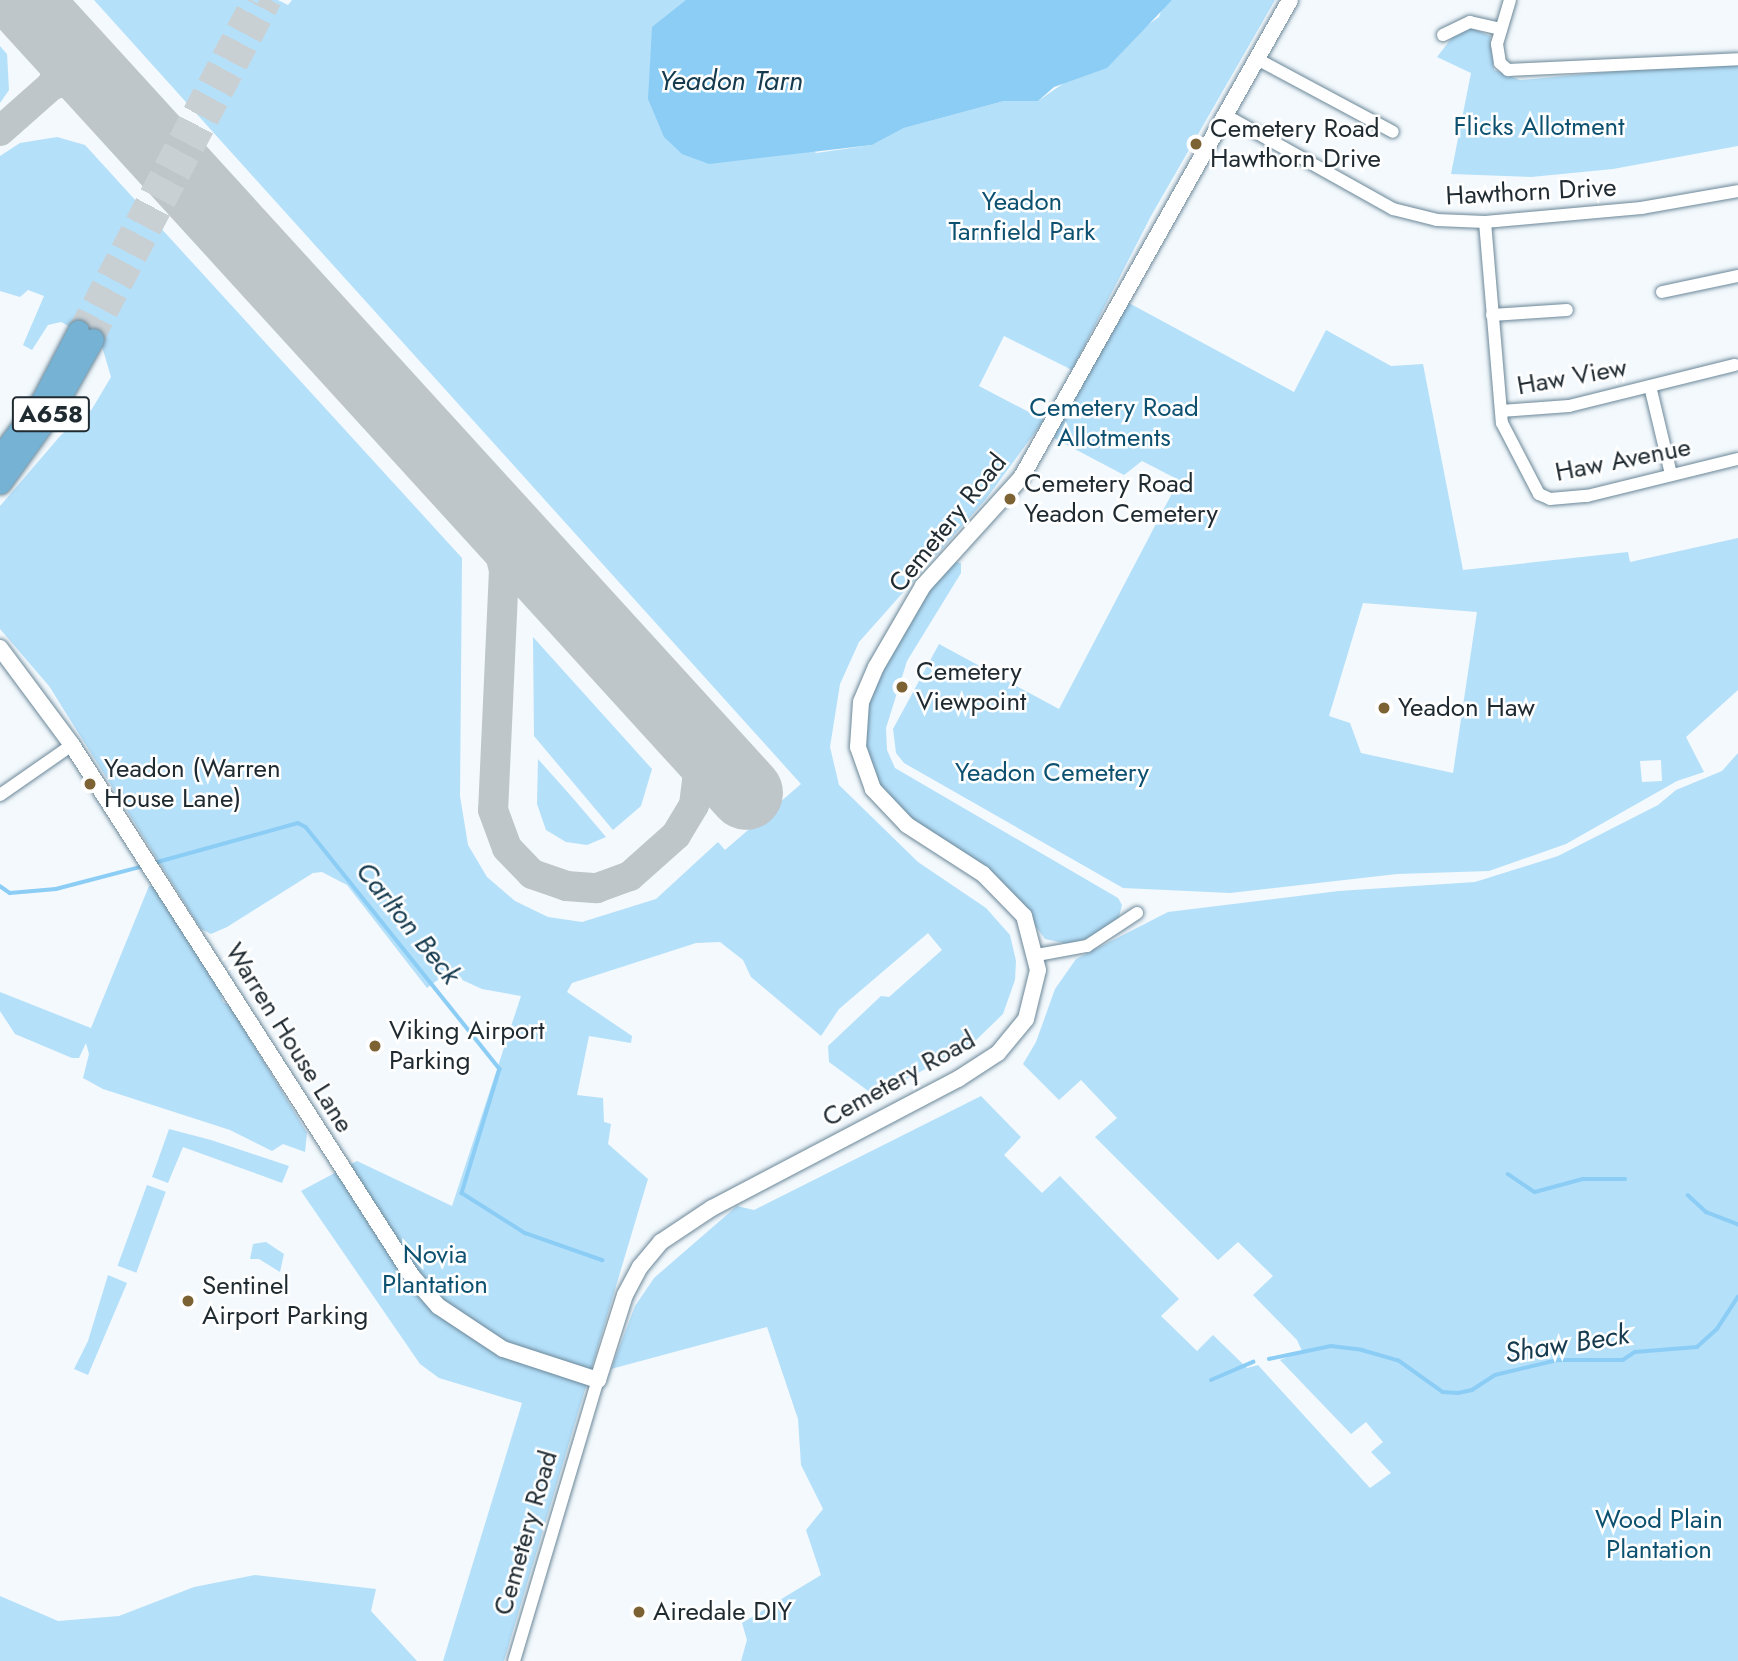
<!DOCTYPE html>
<html>
<head>
<meta charset="utf-8">
<style>
	body { margin:0 }
	#map { position:relative; width:1738px; height:1661px; overflow:hidden; background:#f3f9fd; font-family:Jost,sans-serif }
	div>[style] { position:absolute }
	[style*='--x'] { left:calc(var(--x)*1px); top:calc(var(--y)*1px); width:calc(var(--w)*1px); rotate:calc(var(--a)*1deg) }
	.green>* { inset:0; background:#b5e0fa; transform-origin:0 0 }
	.water>* { inset:0; background:#8ccdf5 }
	.stream>* { height:3.5px; margin:-1.75px; padding:0 1.75px; transform-origin:1.75px; border-radius:1.75px; background:#8ccdf5 }
	.taxiway>* { height:30px; margin:-15px; padding:0 15px; transform-origin:15px; border-radius:15px; background:#bec6ca }
	.runway>* { height:74px; margin:-37px; padding:0 37px; transform-origin:37px; border-radius:37px; background:#bec6ca }
	.trunk-tunnel>* { height:21px; margin-top:-10.5px; transform-origin:0; background:repeating-linear-gradient(90deg,#c9d0d4 0 21px,transparent 0 31px) }
	.roads { filter:drop-shadow(0 0 2px #6b8798) drop-shadow(0 0 2px #6b8798) }
	.minor>* { height:12px; margin:-6px; padding:0 6px; transform-origin:6px; border-radius:6px; background:#fff }
	.tertiary>* { height:16px; margin:-8px; padding:0 8px; transform-origin:8px; border-radius:8px; background:#fff }
	.trunk>* { height:21px; margin:-10.5px; padding:0 10.5px; transform-origin:10.5px; border-radius:10.5px; background:#76b2d4 }
	.dots>* { width:19px; height:19px; translate:-50% -50%; box-sizing:border-box; border:4px solid #fff; border-radius:50% }
	span { translate:-50% -50%; white-space:nowrap; text-align:center; line-height:1.15; -webkit-text-stroke:5px #fff; paint-order:stroke }
	.shield-label span { padding:2px 5px; background:#fff; border:2px solid; border-radius:5px; -webkit-text-stroke-width:0 }
	.shield-label { font-size:24px; color:#1f2a31; font-weight:700 }
	.park-label { font-size:26px; color:#0d5171 }
	.poi-label { font-size:26px; color:#1f2a31 }
	.left { translate:0 -50%; text-align:left }
	.street-label { font-size:26px; color:#1f2a31 }
	.water-label { font-size:28px; color:#163b4f; font-style:italic }
</style>
</head>
<body>
<div id="map">
	<div class="green">
		<div style="clip-path:polygon(94px 0,278px 0,288px 5px,292px 0,687px 0,816px 153px,872px 145px,904px 128px,1004px 101px,1038px 101px,1159px 17px,1163px 5px,1172px 0,1275px 0,1151px 216px,1072px 370px,1004px 336px,979px 386px,1044px 420px,986px 499px,859px 642px,840px 684px,830px 747px,839px 785px,918px 862px,986px 908px,1010px 935px,1016px 961px,1015px 980px,1003px 1014px,972px 1044px,875px 1096px,829px 1062px,828px 1046px,881px 996px,889px 997px,942px 950px,928px 933px,839px 1009px,821px 1036px,751px 977px,743px 960px,720px 942px,696px 943px,572px 983px,567px 992px,632px 1036px,631px 1043px,589px 1036px,577px 1095px,603px 1098px,604px 1122px,611px 1124px,608px 1144px,648px 1179px,504px 1661px,443px 1661px,522px 1403px,439px 1378px,420px 1364px,301px 1191px,357px 1161px,452px 1206px,521px 996px,482px 989px,447px 973px,427px 988px,347px 885px,322px 872px,313px 873px,227px 927px,211px 934px,201px 929px,49px 686px,0 629px,0 506px,61px 435px,92px 409px,111px 377px,101px 343px,61px 322px,48px 325px,32px 350px,23px 345px,44px 296px,28px 290px,20px 297px,0 291px,0 156px,20px 143px,57px 137px,85px 145px,462px 558px,460px 796px,468px 845px,487px 877px,515px 901px,548px 917px,582px 922px,656px 899px,718px 842px,725px 850px,801px 784px)"></div>
		<div style="clip-path:polygon(1469px 27px,1490px 36px,1494px 70px,1520px 80px,1738px 60px,1738px 146px,1613px 169px,1531px 177px,1451px 174px,1471px 73px,1437px 57px,1454px 35px)"></div>
		<div style="clip-path:polygon(0 46px,7px 54px,9px 90px,0 103px)"></div>
		<div style="clip-path:polygon(evenodd,1127px 302px,1294px 392px,1326px 330px,1391px 366px,1423px 364px,1463px 570px,1628px 552px,1630px 562px,1738px 538px,1738px 690px,1686px 737px,1704px 772px,1677px 781px,1566px 844px,1489px 871px,1397px 874px,1230px 893px,1123px 888px,904px 763px,896px 753px,893px 729px,939px 644px,1059px 709px,1179px 480px,1142px 461px,1124px 475px,1052px 437px,1127px 302px,1363px 603px,1477px 612px,1453px 773px,1361px 753px,1350px 723px,1329px 716px,1363px 603px,1127px 302px,1661px 760px,1662px 781px,1642px 782px,1640px 761px,1661px 760px)"></div>
		<div style="clip-path:polygon(953px 562px,961px 563px,961px 573px,907px 661px,886px 728px,887px 750px,895px 768px,1118px 898px,1122px 905px,1118px 921px,1093px 937px,1068px 944px,1045px 939px,1004px 884px,915px 822px,879px 785px,865px 751px,863px 732px,872px 687px,932px 586px)"></div>
		<div style="clip-path:polygon(533px 637px,652px 769px,641px 806px,613px 830px,534px 736px)"></div>
		<div style="clip-path:polygon(1738px 753px,1738px 1661px,741px 1661px,747px 1640px,742px 1623px,821px 1575px,806px 1530px,823px 1509px,801px 1465px,798px 1419px,767px 1327px,611px 1369px,635px 1306px,654px 1278px,737px 1206px,754px 1210px,981px 1096px,1021px 1137px,1004px 1155px,1042px 1193px,1060px 1176px,1179px 1299px,1161px 1316px,1197px 1351px,1213px 1335px,1247px 1368px,1258px 1365px,1370px 1488px,1391px 1473px,1371px 1452px,1383px 1442px,1366px 1422px,1351px 1434px,1280px 1360px,1302px 1351px,1297px 1340px,1253px 1295px,1273px 1276px,1238px 1242px,1218px 1260px,1095px 1137px,1117px 1118px,1081px 1080px,1059px 1100px,1023px 1064px,1036px 1042px,1055px 989px,1076px 959px,1168px 912px,1339px 891px,1475px 882px,1558px 856px,1658px 805px,1676px 790px,1722px 771px)"></div>
		<div style="clip-path:polygon(538px 759px,571px 796px,606px 837px,587px 845px,566px 842px,546px 830px,537px 804px)"></div>
		<div style="clip-path:polygon(149px 886px,155px 886px,218px 982px,223px 1002px,230px 1006px,307px 1133px,305px 1152px,283px 1144px,272px 1151px,230px 1130px,103px 1089px,83px 1078px,89px 1054px,86px 1043px,79px 1058px,72px 1058px,15px 1034px,0 1011px,0 992px,91px 1028px)"></div>
		<div style="clip-path:polygon(169px 1129px,211px 1140px,289px 1166px,282px 1183px,183px 1147px,168px 1183px,152px 1177px)"></div>
		<div style="left:147px;top:1185px;width:20px;height:86px;rotate:20deg"></div>
		<div style="clip-path:polygon(266px 1242px,284px 1254px,280px 1272px,259px 1259px,250px 1259px,253px 1244px)"></div>
		<div style="clip-path:polygon(108px 1275px,127px 1283px,88px 1375px,74px 1369px,88px 1341px)"></div>
		<div style="clip-path:polygon(255px 1575px,376px 1589px,371px 1611px,417px 1661px,0 1661px,0 1596px,58px 1621px,119px 1616px,194px 1587px)"></div>
	</div>
	<div class="water">
		<div style="clip-path:polygon(686px 0,1172px 0,1107px 68px,1054px 87px,1038px 101px,1004px 101px,904px 128px,872px 145px,709px 164px,682px 154px,664px 137px,648px 99px,652px 27px)"></div>
	</div>
	<div class="stream">
		<div style="--x:154;--y:863;--w:149;--a:-15.5"></div>
		<div style="--x:298;--y:823;--w:9;--a:27"></div>
		<div style="--x:306;--y:827;--w:310;--a:51.3"></div>
		<div style="--x:500;--y:1069;--w:130;--a:107"></div>
		<div style="--x:462;--y:1193;--w:75;--a:32.4"></div>
		<div style="--x:525;--y:1233;--w:82;--a:19.3"></div>
		<div style="--x:0;--y:886;--w:12;--a:35"></div>
		<div style="--x:10;--y:893;--w:46;--a:-5"></div>
		<div style="--x:56;--y:889;--w:91;--a:-14.6"></div>
		<div style="--x:1508;--y:1174;--w:32;--a:34"></div>
		<div style="--x:1535;--y:1192;--w:50;--a:-15.2"></div>
		<div style="--x:1583;--y:1179;--w:42;--a:0"></div>
		<div style="--x:1688;--y:1195;--w:25;--a:43"></div>
		<div style="--x:1706;--y:1212;--w:34;--a:21"></div>
		<div style="--x:1269;--y:1359;--w:63;--a:-11.8"></div>
		<div style="--x:1331;--y:1346;--w:31;--a:7"></div>
		<div style="--x:1362;--y:1350;--w:37;--a:16"></div>
		<div style="--x:1398;--y:1360;--w:55;--a:35.4"></div>
		<div style="--x:1443;--y:1392;--w:15;--a:4"></div>
		<div style="--x:1458;--y:1393;--w:14;--a:-12"></div>
		<div style="--x:1472;--y:1390;--w:27;--a:-33"></div>
		<div style="--x:1495;--y:1375;--w:65;--a:-13.4"></div>
		<div style="--x:1558;--y:1360;--w:65;--a:0"></div>
		<div style="--x:1623;--y:1360;--w:14;--a:-34"></div>
		<div style="--x:1635;--y:1352;--w:62;--a:-4.6"></div>
		<div style="--x:1697;--y:1347;--w:27;--a:-42"></div>
		<div style="--x:1717;--y:1329;--w:38;--a:-57"></div>
		<div style="--x:1211;--y:1380;--w:46;--a:-23.2"></div>
	</div>
	<div class="taxiway">
		<div style="--x:56;--y:35;--w:27;--a:75"></div>
		<div style="--x:63;--y:61;--w:26;--a:115"></div>
		<div style="--x:52;--y:85;--w:30;--a:-15"></div>
		<div style="--x:81;--y:77;--w:30;--a:28"></div>
		<div style="--x:0;--y:131;--w:69;--a:-41.5"></div>
		<div style="--x:466;--y:485;--w:53;--a:58.1"></div>
		<div style="--x:494;--y:530;--w:41;--a:76"></div>
		<div style="--x:504;--y:570;--w:240;--a:92.6"></div>
		<div style="--x:493;--y:810;--w:40;--a:69.8"></div>
		<div style="--x:507;--y:848;--w:36;--a:46"></div>
		<div style="--x:532;--y:874;--w:36;--a:19"></div>
		<div style="--x:566;--y:886;--w:31;--a:4"></div>
		<div style="--x:597;--y:888;--w:35;--a:-20"></div>
		<div style="--x:630;--y:876;--w:62;--a:-41.7"></div>
		<div style="--x:676;--y:835;--w:35;--a:-59"></div>
		<div style="--x:694;--y:805;--w:33;--a:-83"></div>
		<div style="--x:698;--y:772;--w:33;--a:-104"></div>
		<div style="--x:690;--y:740;--w:36;--a:-122"></div>
	</div>
	<div class="runway">
		<div style="--x:23;--y:0;--w:1073;--a:47.64"></div>
	</div>
	<div class="trunk-tunnel">
		<div style="--x:78;--y:331;--w:374;--a:-62.3"></div>
		<div style="--x:93;--y:339;--w:383;--a:-62.3"></div>
	</div>
	<div class="roads">
		<div class="minor">
			<div style="--x:1510;--y:0;--w:46;--a:106.5"></div>
			<div style="--x:1497;--y:44;--w:19;--a:81"></div>
			<div style="--x:1500;--y:63;--w:11;--a:41"></div>
			<div style="--x:1508;--y:70;--w:230;--a:-2.7"></div>
			<div style="--x:1443;--y:35;--w:30;--a:-26"></div>
			<div style="--x:1470;--y:22;--w:32;--a:13"></div>
			<div style="--x:1257;--y:59;--w:154;--a:28.2"></div>
			<div style="--x:1225;--y:115;--w:193;--a:29.2"></div>
			<div style="--x:1393;--y:209;--w:45;--a:14"></div>
			<div style="--x:1437;--y:220;--w:48;--a:2.4"></div>
			<div style="--x:1485;--y:222;--w:157;--a:-5.1"></div>
			<div style="--x:1641;--y:208;--w:98;--a:-9.9"></div>
			<div style="--x:1485;--y:222;--w:202;--a:85.2"></div>
			<div style="--x:1502;--y:423;--w:80;--a:62.5"></div>
			<div style="--x:1539;--y:494;--w:12;--a:24"></div>
			<div style="--x:1550;--y:499;--w:37;--a:-5"></div>
			<div style="--x:1587;--y:496;--w:155;--a:-13.8"></div>
			<div style="--x:1662;--y:292;--w:78;--a:-11.9"></div>
			<div style="--x:1492;--y:315;--w:75;--a:-3.8"></div>
			<div style="--x:1650;--y:386;--w:90;--a:76.6"></div>
			<div style="--x:1501;--y:411;--w:68;--a:-4.2"></div>
			<div style="--x:1569;--y:406;--w:171;--a:-13.9"></div>
			<div style="--x:0;--y:795;--w:88;--a:-34.8"></div>
			<div style="--x:1037;--y:955;--w:51;--a:-10.2"></div>
			<div style="--x:1087;--y:946;--w:60;--a:-33.4"></div>
			<div style="--x:514;--y:1661;--w:293;--a:-73.4"></div>
		</div>
		<div class="tertiary">
			<div style="--x:0;--y:648;--w:121;--a:53.4"></div>
			<div style="--x:72;--y:745;--w:631;--a:57.37"></div>
			<div style="--x:412;--y:1276;--w:40;--a:49"></div>
			<div style="--x:438;--y:1306;--w:78;--a:33.5"></div>
			<div style="--x:503;--y:1349;--w:100;--a:18.1"></div>
			<div style="--x:598;--y:1380;--w:89;--a:-72.4"></div>
			<div style="--x:625;--y:1295;--w:32;--a:-62"></div>
			<div style="--x:640;--y:1267;--w:33;--a:-50"></div>
			<div style="--x:661;--y:1242;--w:61;--a:-33.7"></div>
			<div style="--x:712;--y:1208;--w:278;--a:-27.7"></div>
			<div style="--x:958;--y:1079;--w:48;--a:-33"></div>
			<div style="--x:998;--y:1053;--w:44;--a:-50.5"></div>
			<div style="--x:1026;--y:1019;--w:50;--a:-76.2"></div>
			<div style="--x:1038;--y:970;--w:56;--a:-104.5"></div>
			<div style="--x:1024;--y:916;--w:59;--a:-134.3"></div>
			<div style="--x:983;--y:874;--w:90;--a:-147.2"></div>
			<div style="--x:907;--y:825;--w:50;--a:-133.4"></div>
			<div style="--x:873;--y:789;--w:45;--a:-109.7"></div>
			<div style="--x:858;--y:747;--w:45;--a:-86.2"></div>
			<div style="--x:861;--y:702;--w:38;--a:-67"></div>
			<div style="--x:876;--y:667;--w:94;--a:-59.9"></div>
			<div style="--x:923;--y:586;--w:146;--a:-47.8"></div>
			<div style="--x:1021;--y:478;--w:548;--a:-60.63"></div>
		</div>
		<div class="trunk">
			<div style="--x:0;--y:456;--w:70;--a:-53.1"></div>
			<div style="--x:42;--y:400;--w:78;--a:-62.4"></div>
			<div style="--x:0;--y:483;--w:92;--a:-54.2"></div>
			<div style="--x:54;--y:408;--w:79;--a:-60.5"></div>
		</div>
	</div>
	<div class="dots">
		<div style="left:1196px;top:144px;background:#7d6234"></div>
		<div style="left:1010px;top:499px;background:#7d6234"></div>
		<div style="left:902px;top:687px;background:#7d6234"></div>
		<div style="left:1384px;top:708px;background:#7d6234"></div>
		<div style="left:90px;top:784px;background:#7d6234"></div>
		<div style="left:375px;top:1046px;background:#7d6234"></div>
		<div style="left:188px;top:1301px;background:#7d6234"></div>
		<div style="left:639px;top:1612px;background:#7d6234"></div>
	</div>
	<div class="shield-label">
		<span style="left:51px;top:414px">A658</span>
	</div>
	<div class="park-label">
		<span style="left:1539px;top:127px">Flicks Allotment</span>
		<span style="left:1022px;top:217px">Yeadon<br>Tarnfield Park</span>
		<span style="left:1114px;top:423px">Cemetery Road<br>Allotments</span>
		<span style="left:1052px;top:773px">Yeadon Cemetery</span>
		<span style="left:435px;top:1270px">Novia<br>Plantation</span>
		<span style="left:1659px;top:1535px">Wood Plain<br>Plantation</span>
	</div>
	<div class="poi-label">
		<span class="left" style="left:1210px;top:144px">Cemetery Road<br>Hawthorn Drive</span>
		<span class="left" style="left:1024px;top:499px">Cemetery Road<br>Yeadon Cemetery</span>
		<span class="left" style="left:916px;top:687px">Cemetery<br>Viewpoint</span>
		<span class="left" style="left:1398px;top:708px">Yeadon Haw</span>
		<span class="left" style="left:104px;top:784px">Yeadon (Warren<br>House Lane)</span>
		<span class="left" style="left:389px;top:1046px">Viking Airport<br>Parking</span>
		<span class="left" style="left:202px;top:1301px">Sentinel<br>Airport Parking</span>
		<span class="left" style="left:653px;top:1612px">Airedale DIY</span>
	</div>
	<div class="street-label">
		<span style="left:1531px;top:192px;rotate:-3deg">Hawthorn Drive</span>
		<span style="left:1572px;top:377px;rotate:-10deg">Haw View</span>
		<span style="left:1623px;top:460px;rotate:-11deg">Haw Avenue</span>
		<span style="left:948px;top:523px;rotate:-51deg">Cemetery Road</span>
		<span style="left:289px;top:1038px;rotate:58deg">Warren House Lane</span>
		<span style="left:899px;top:1079px;rotate:-29deg">Cemetery Road</span>
		<span style="left:526px;top:1533px;rotate:-74deg">Cemetery Road</span>
	</div>
	<div class="water-label">
		<span style="left:731px;top:81px">Yeadon Tarn</span>
		<span style="left:408px;top:923px;rotate:51deg">Carlton Beck</span>
		<span style="left:1567px;top:1344px;rotate:-9deg">Shaw Beck</span>
	</div>
</div>
</body>
</html>
